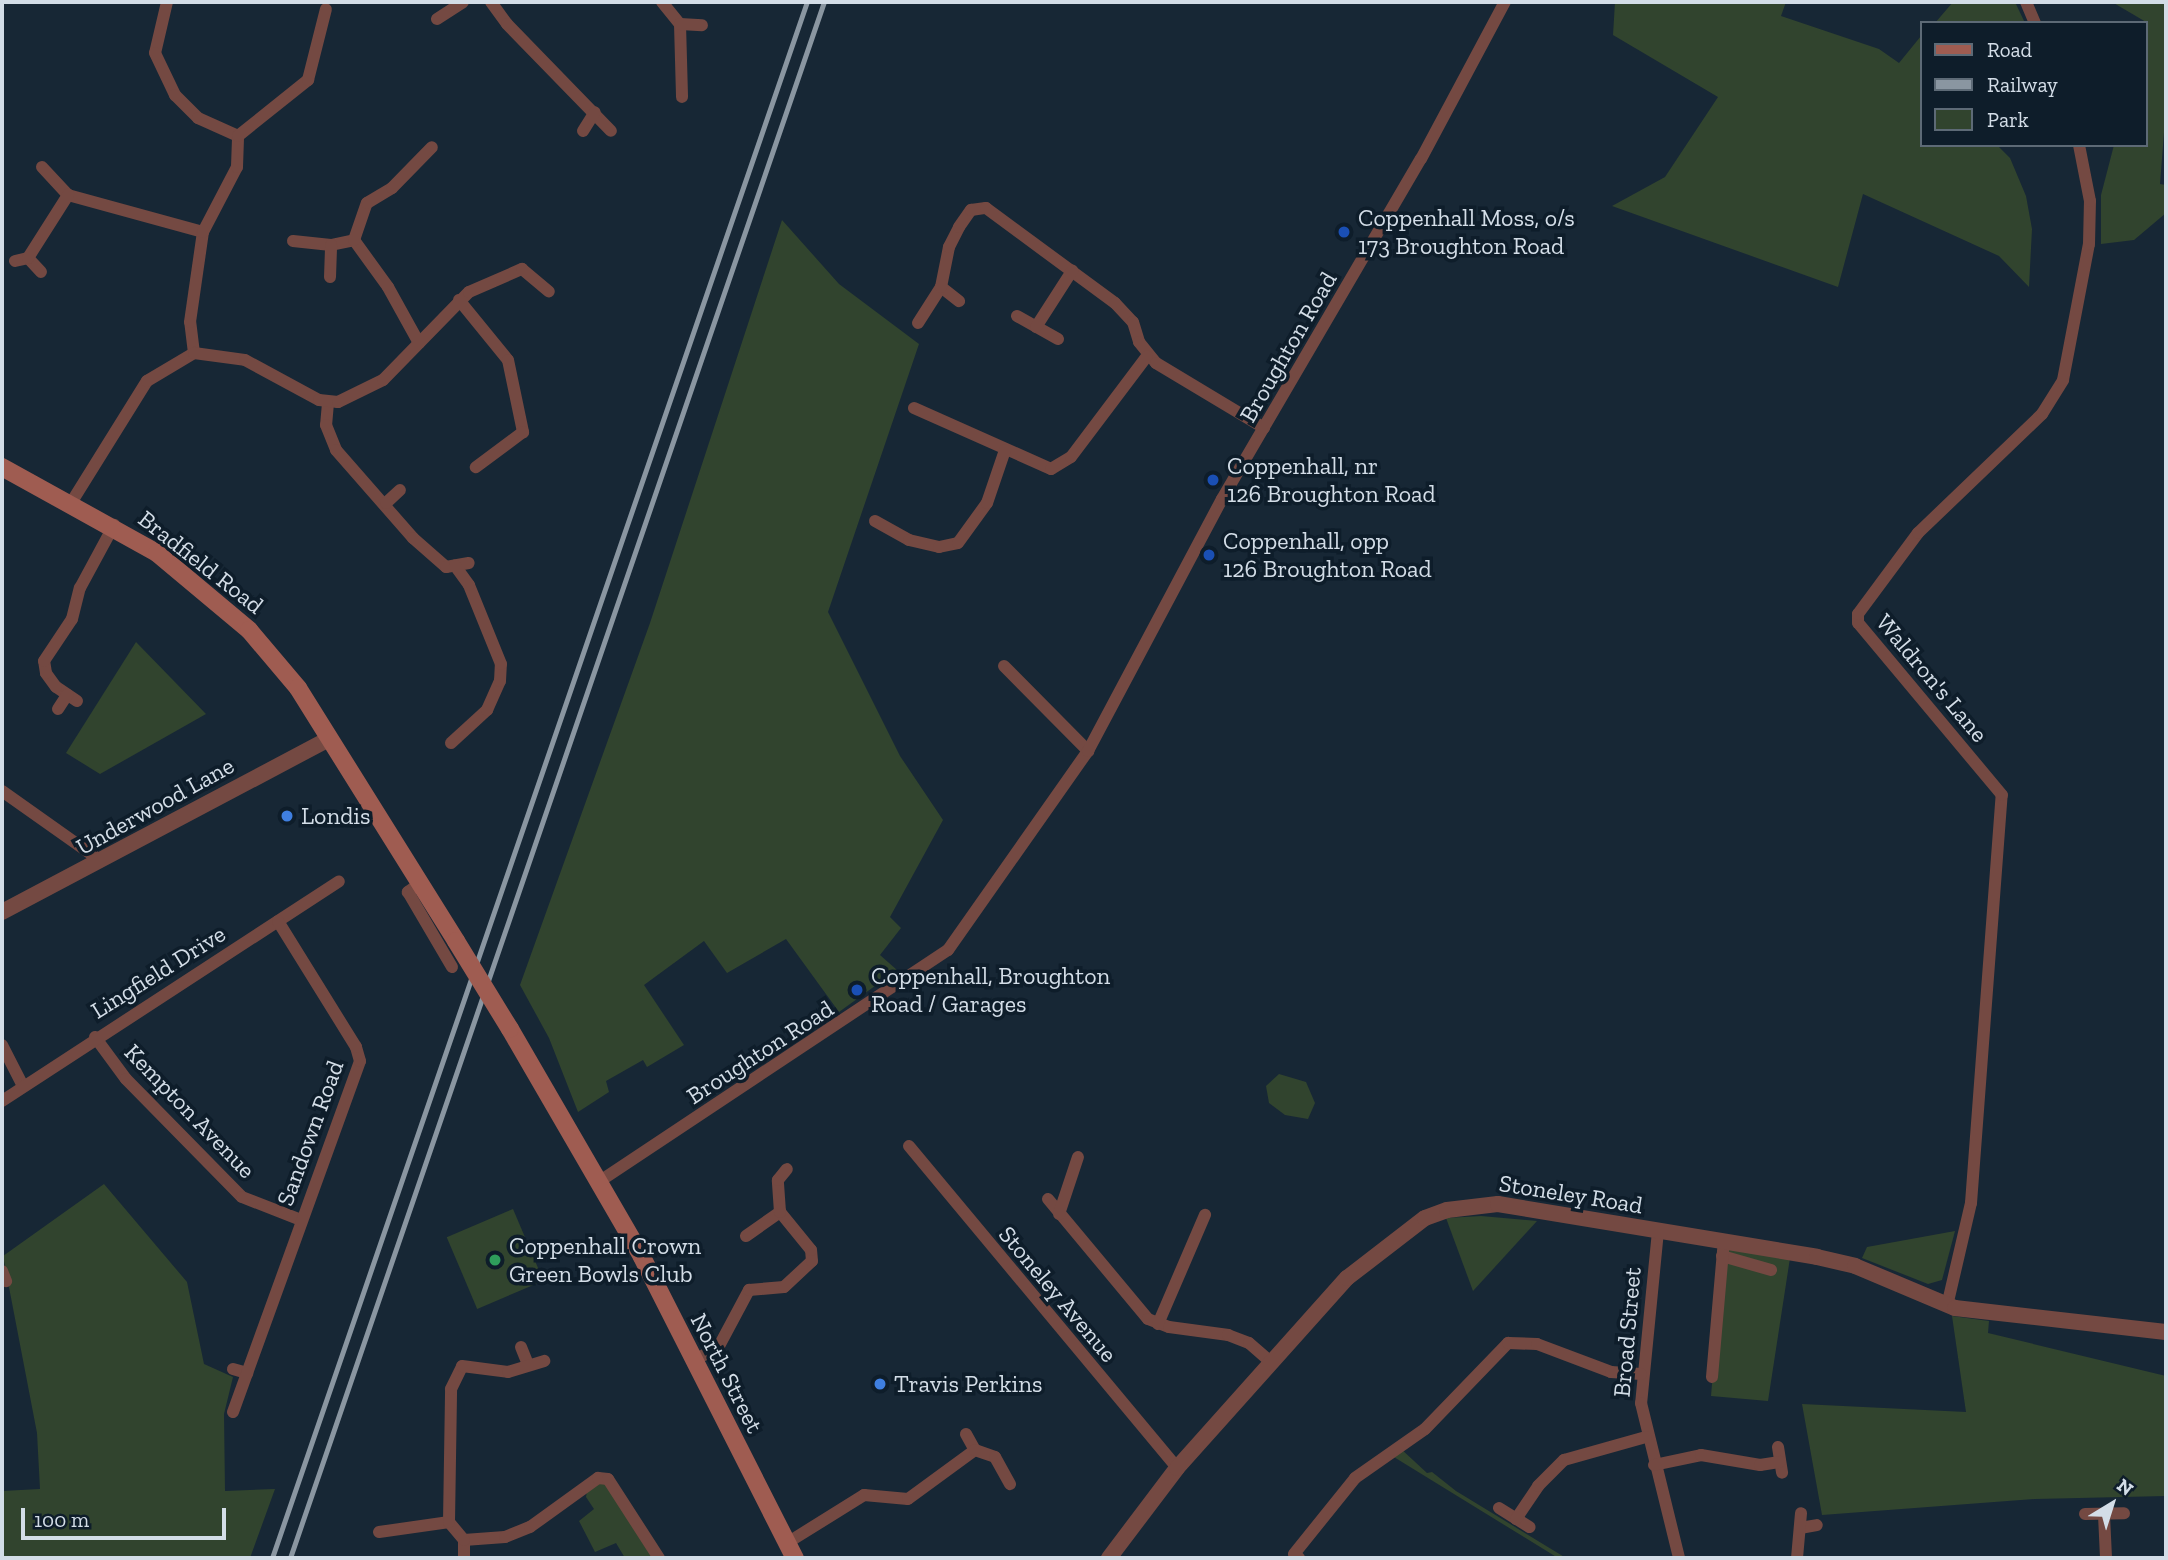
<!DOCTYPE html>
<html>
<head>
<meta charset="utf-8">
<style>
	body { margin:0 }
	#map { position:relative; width:2168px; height:1560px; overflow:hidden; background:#172735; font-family:"Zilla Slab",serif }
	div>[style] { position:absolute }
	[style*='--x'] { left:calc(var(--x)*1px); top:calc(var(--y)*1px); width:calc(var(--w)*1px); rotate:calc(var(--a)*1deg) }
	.green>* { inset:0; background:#31442e; transform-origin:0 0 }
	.minor>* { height:12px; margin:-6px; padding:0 6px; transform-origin:6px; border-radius:6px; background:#744942 }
	.tertiary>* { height:16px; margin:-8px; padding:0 8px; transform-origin:8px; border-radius:8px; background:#744942 }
	.secondary>* { height:18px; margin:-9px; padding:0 9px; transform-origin:9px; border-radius:9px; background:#9f5c51 }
	.rail>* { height:4.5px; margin:-2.25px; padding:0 2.25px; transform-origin:2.25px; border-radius:2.25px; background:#8a96a1 }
	.secondary-bridge>* { height:18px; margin:-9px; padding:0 9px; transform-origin:9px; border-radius:9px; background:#9f5c51 }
	.dots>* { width:19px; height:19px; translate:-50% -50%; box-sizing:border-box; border:4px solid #0e1d2a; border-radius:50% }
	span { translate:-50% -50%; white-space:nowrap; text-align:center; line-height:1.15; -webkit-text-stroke:7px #0e1d2a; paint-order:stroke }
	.poi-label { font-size:24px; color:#d3dde7 }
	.left { translate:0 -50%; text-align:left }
	.street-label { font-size:24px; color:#d3dde7 }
	.frame { position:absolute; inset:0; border:4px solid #d3dde7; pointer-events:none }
	.legend { position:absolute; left:1920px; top:21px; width:228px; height:126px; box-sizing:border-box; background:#0e1d2a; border:2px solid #5d6a76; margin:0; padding:9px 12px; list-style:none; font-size:21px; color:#d3dde7 }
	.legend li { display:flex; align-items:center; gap:14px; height:35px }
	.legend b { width:35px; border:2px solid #5d6a76 }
	.north { position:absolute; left:2077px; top:1469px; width:70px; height:70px; -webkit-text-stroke:5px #0e1d2a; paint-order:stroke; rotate:38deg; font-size:19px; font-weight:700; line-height:28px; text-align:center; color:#d3dde7 }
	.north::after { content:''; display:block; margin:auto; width:24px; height:32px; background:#d3dde7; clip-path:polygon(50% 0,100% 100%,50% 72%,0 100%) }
	.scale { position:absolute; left:21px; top:1508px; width:205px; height:32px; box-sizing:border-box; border:4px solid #d3dde7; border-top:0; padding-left:9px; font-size:21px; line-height:24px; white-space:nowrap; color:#d3dde7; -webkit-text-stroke:5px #0e1d2a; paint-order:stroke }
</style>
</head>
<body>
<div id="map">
	<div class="green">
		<div style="clip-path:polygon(1615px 2px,1786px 2px,1781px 16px,1879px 49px,1899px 63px,1921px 36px,1921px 145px,1997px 145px,2010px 158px,2026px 196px,2032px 229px,2029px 287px,1999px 256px,1863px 194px,1838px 287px,1612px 206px,1665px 177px,1718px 97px,1613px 35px)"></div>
		<div style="clip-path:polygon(1953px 2px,2015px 2px,2025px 23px,1935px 23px)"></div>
		<div style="clip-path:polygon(2112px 2px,2166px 2px,2166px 107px,2160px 184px,2166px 185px,2166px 213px,2134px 240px,2101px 244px,2101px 195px,2114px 145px,2145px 145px,2146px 22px)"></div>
		<div style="clip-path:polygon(782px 220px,839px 284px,919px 344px,828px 612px,900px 756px,943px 820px,890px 917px,901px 928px,880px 955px,897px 970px,839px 1012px,786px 939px,727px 973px,704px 941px,644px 985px,684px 1045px,647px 1067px,643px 1060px,606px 1081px,609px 1092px,578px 1112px,549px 1038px,520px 985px,650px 623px)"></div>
		<div style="clip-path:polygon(136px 642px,206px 714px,100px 774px,66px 753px)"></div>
		<div style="clip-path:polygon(1279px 1074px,1306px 1082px,1315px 1103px,1308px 1119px,1285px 1115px,1269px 1103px,1266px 1086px)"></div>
		<div style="clip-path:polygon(104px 1184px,187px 1282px,204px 1364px,233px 1377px,224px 1414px,225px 1491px,275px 1489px,250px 1558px,2px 1558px,2px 1491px,40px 1489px,37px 1433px,3px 1256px)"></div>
		<div style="left:513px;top:1209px;width:78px;height:72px;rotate:67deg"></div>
		<div style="clip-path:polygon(1481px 1216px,1537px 1221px,1473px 1291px,1446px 1218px)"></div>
		<div style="clip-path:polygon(1955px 1231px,1942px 1280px,1928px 1284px,1862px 1258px,1867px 1247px)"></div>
		<div style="clip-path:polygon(1724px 1241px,1790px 1258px,1768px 1401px,1711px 1396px)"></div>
		<div style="clip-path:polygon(1952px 1316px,1989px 1321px,1988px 1333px,2166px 1376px,2166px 1496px,2035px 1499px,1822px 1515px,1802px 1404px,1966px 1412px)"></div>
		<div style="clip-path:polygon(1400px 1448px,1427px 1473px,1432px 1472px,1456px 1491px,1566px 1558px,1558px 1558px,1389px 1454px)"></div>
		<div style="clip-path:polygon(608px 1479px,659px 1558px,625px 1558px,616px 1543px,595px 1552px,579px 1521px,594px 1509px,586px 1497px,588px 1485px)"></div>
	</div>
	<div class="minor">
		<div style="--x:167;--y:2;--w:52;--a:103.2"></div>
		<div style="--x:155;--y:53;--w:47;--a:64.5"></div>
		<div style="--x:175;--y:95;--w:33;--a:45"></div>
		<div style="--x:198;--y:118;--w:44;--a:24.2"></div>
		<div style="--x:491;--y:2;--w:27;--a:54"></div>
		<div style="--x:507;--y:24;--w:149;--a:45.8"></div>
		<div style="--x:662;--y:2;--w:28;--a:51"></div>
		<div style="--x:680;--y:24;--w:73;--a:88.4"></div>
		<div style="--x:2026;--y:2;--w:23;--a:67"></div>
		<div style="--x:437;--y:19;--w:31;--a:-33"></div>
		<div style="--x:680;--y:24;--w:22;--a:3"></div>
		<div style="--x:583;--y:131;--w:22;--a:-58"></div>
		<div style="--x:42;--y:167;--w:38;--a:47"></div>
		<div style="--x:68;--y:195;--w:140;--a:15.3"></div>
		<div style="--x:293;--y:241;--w:38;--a:6"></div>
		<div style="--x:331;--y:245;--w:24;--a:-12"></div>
		<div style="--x:28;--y:258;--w:19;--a:47"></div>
		<div style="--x:15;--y:261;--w:13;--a:-13"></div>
		<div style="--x:28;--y:258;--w:75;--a:-57.6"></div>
		<div style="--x:330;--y:277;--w:32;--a:-88"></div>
		<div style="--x:941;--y:287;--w:23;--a:38"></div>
		<div style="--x:459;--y:300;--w:77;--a:50.8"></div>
		<div style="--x:508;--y:360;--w:74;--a:78.2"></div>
		<div style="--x:523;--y:432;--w:59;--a:143.3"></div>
		<div style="--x:1017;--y:316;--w:47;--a:29.3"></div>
		<div style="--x:918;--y:323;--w:43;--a:-57.4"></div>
		<div style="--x:941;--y:287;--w:41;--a:-78.7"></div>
		<div style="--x:949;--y:247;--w:22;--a:-63"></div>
		<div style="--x:959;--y:227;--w:21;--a:-55"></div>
		<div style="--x:971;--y:210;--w:15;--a:-8"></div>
		<div style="--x:986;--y:208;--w:160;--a:36.4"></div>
		<div style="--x:1115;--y:303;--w:26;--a:47"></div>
		<div style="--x:1133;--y:322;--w:21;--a:73"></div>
		<div style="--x:1139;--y:342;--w:27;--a:51"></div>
		<div style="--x:1156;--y:363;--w:126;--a:31"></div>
		<div style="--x:1036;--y:327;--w:67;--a:-57.3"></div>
		<div style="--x:419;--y:343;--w:64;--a:-119"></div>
		<div style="--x:388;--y:287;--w:58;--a:-125.9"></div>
		<div style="--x:354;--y:240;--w:39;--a:-71"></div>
		<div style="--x:367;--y:203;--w:29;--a:-31"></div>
		<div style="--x:392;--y:188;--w:57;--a:-45.7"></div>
		<div style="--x:194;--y:353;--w:31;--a:-97"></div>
		<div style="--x:190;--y:322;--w:91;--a:-81.8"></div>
		<div style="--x:203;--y:232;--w:73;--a:-62.4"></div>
		<div style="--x:237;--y:167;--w:31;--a:-88"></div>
		<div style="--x:238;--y:136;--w:90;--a:-38.7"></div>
		<div style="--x:308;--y:80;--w:73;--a:-75.8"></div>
		<div style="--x:328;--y:403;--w:22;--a:95"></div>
		<div style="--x:326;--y:425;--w:27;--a:68"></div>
		<div style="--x:336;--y:450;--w:117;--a:48.8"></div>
		<div style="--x:413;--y:538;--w:44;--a:41.3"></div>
		<div style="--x:446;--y:567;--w:23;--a:-10"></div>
		<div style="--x:914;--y:408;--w:150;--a:24"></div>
		<div style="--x:1051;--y:469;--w:23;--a:-31"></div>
		<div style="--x:1071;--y:457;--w:126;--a:-53"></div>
		<div style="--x:71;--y:503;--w:144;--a:-58.1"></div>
		<div style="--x:147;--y:381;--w:55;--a:-30.8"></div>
		<div style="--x:194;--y:353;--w:51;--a:7.8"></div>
		<div style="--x:245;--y:360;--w:84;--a:28.4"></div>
		<div style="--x:319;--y:400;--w:19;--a:6"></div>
		<div style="--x:338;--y:402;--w:50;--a:-26.1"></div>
		<div style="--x:383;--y:380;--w:123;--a:-45.7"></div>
		<div style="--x:469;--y:292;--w:58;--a:-23.5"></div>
		<div style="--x:522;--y:269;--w:35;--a:40"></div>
		<div style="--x:386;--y:503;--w:19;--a:-43"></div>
		<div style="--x:875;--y:521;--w:39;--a:29"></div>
		<div style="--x:909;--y:540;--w:31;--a:13"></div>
		<div style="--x:939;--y:547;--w:19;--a:-12"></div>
		<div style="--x:958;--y:543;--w:49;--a:-54.1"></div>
		<div style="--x:987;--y:503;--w:56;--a:-71.2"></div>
		<div style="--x:1004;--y:666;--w:120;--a:45.3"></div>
		<div style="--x:77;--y:701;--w:25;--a:-146"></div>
		<div style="--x:56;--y:687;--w:17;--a:-126"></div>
		<div style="--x:46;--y:673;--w:12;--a:-99"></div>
		<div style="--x:44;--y:661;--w:50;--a:-56.3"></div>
		<div style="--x:72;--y:619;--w:32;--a:-76"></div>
		<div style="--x:80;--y:588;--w:72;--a:-61.6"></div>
		<div style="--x:58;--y:709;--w:17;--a:-57"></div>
		<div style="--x:451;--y:743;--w:49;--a:-42.5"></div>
		<div style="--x:487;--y:710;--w:32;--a:-66"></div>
		<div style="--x:500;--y:681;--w:17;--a:-87"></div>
		<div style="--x:501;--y:664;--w:85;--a:-112.1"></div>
		<div style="--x:469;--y:585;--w:24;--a:-126"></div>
		<div style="--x:2;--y:791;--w:121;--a:35.3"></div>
		<div style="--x:419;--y:884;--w:14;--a:144"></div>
		<div style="--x:408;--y:892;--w:87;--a:59.6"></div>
		<div style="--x:95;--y:1037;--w:52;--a:53.6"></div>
		<div style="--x:126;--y:1079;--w:165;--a:45.5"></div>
		<div style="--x:242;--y:1197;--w:63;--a:21.3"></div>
		<div style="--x:2;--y:1045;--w:46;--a:62.9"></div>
		<div style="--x:2;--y:1101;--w:402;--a:-33.1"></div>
		<div style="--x:909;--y:1146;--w:419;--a:50.2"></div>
		<div style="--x:600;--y:1181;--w:418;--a:-33.6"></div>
		<div style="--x:948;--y:950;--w:243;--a:-54.9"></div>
		<div style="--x:1088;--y:751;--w:285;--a:-62"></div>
		<div style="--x:1222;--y:499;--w:394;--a:-59.7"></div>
		<div style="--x:1421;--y:159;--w:178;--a:-61.9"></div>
		<div style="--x:1048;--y:1199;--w:156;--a:50.2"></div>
		<div style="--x:1148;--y:1319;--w:22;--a:21"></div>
		<div style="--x:1169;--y:1327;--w:60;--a:7.7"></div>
		<div style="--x:1228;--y:1335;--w:22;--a:21"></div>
		<div style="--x:1249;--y:1343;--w:28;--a:41"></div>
		<div style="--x:1059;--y:1214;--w:60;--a:-71.6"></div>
		<div style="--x:1658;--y:1231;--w:173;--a:95.6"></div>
		<div style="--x:1641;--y:1403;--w:160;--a:76.2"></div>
		<div style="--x:746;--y:1236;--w:42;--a:-35.2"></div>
		<div style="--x:1722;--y:1256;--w:51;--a:15.9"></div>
		<div style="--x:2;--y:1271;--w:11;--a:68"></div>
		<div style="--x:1947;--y:1306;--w:106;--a:-76.9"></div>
		<div style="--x:1971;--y:1203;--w:409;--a:-85.7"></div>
		<div style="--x:2002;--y:795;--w:224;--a:-129.9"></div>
		<div style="--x:1858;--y:623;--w:9;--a:-90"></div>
		<div style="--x:1858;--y:614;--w:101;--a:-53.5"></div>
		<div style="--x:1918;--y:533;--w:172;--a:-43.8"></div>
		<div style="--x:2042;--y:414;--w:40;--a:-58"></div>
		<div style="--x:2063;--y:380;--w:138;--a:-79.2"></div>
		<div style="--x:2089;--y:244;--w:43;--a:-88.7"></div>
		<div style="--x:2090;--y:201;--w:57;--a:-101.1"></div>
		<div style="--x:1158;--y:1324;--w:119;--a:-66.7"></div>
		<div style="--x:521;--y:1347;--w:18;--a:68"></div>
		<div style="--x:692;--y:1361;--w:29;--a:-27"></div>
		<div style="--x:718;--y:1348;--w:66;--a:-61.9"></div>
		<div style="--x:749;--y:1290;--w:35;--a:-5"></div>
		<div style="--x:784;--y:1287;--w:38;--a:-43"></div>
		<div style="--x:812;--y:1261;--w:11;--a:-95"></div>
		<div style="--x:811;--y:1250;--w:49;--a:-129.2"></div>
		<div style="--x:780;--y:1212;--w:32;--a:-94"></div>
		<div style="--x:778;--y:1180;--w:14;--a:-51"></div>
		<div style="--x:233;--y:1369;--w:15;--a:16"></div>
		<div style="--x:1712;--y:1377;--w:137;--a:-85"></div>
		<div style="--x:233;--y:1412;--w:373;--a:-70.1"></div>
		<div style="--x:360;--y:1061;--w:15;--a:-106"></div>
		<div style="--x:356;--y:1047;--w:148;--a:-121.8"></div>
		<div style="--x:966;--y:1434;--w:18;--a:61"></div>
		<div style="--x:1778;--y:1447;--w:26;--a:81"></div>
		<div style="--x:1654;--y:1465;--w:48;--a:-12"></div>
		<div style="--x:1701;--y:1455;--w:60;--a:9.6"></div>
		<div style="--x:1760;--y:1465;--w:20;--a:-9"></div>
		<div style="--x:1499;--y:1508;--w:36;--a:32"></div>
		<div style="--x:2085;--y:1514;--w:39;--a:-1"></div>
		<div style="--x:2104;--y:1515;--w:43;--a:87.3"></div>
		<div style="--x:1516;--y:1519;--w:40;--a:-56"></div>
		<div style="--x:1538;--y:1486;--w:37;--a:-45"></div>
		<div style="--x:1564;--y:1460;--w:85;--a:-15.7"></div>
		<div style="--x:1800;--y:1528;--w:17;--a:-10"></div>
		<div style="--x:379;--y:1532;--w:71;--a:-8.1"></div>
		<div style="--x:464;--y:1540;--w:41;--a:-4.2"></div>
		<div style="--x:505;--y:1537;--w:27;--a:-22"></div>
		<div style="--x:530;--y:1527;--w:84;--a:-35.8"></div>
		<div style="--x:598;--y:1478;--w:10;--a:6"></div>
		<div style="--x:608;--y:1479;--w:94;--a:57.2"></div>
		<div style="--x:787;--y:1543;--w:91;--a:-31.9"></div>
		<div style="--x:864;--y:1495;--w:44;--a:5.2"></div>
		<div style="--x:908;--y:1499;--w:83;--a:-36.2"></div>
		<div style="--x:975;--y:1450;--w:21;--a:19"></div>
		<div style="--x:995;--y:1457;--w:31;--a:61"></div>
		<div style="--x:464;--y:1558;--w:18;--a:-90"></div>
		<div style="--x:464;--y:1540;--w:23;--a:-130"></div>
		<div style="--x:449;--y:1522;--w:133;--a:-89.1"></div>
		<div style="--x:451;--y:1389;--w:25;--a:-64"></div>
		<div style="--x:462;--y:1366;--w:46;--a:7.4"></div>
		<div style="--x:508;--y:1372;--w:38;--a:-17"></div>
		<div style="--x:1299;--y:1558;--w:6;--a:-141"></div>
		<div style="--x:1294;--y:1554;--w:97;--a:-51.2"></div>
		<div style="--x:1355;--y:1478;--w:85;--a:-35"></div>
		<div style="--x:1425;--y:1429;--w:120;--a:-46"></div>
		<div style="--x:1508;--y:1343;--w:29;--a:2"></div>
		<div style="--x:1537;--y:1344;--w:79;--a:20.7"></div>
		<div style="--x:1611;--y:1372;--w:30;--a:4"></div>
		<div style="--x:1797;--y:1558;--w:45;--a:-84.9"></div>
	</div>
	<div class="tertiary">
		<div style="--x:2;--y:912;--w:371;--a:-27.9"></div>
		<div style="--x:1109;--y:1558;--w:113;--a:-52.9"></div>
		<div style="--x:1177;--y:1468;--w:255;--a:-48.2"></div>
		<div style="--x:1347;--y:1278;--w:98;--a:-37.6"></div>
		<div style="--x:1425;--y:1218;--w:23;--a:-20"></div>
		<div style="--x:1447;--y:1210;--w:51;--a:-6.7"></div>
		<div style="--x:1498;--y:1204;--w:323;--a:9.4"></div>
		<div style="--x:1817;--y:1257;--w:39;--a:13"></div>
		<div style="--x:1855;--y:1266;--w:108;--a:22.8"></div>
		<div style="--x:1955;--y:1308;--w:212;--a:6.5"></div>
	</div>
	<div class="secondary">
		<div style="--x:2;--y:467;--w:177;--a:29"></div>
		<div style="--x:157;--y:553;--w:120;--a:39.9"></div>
		<div style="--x:249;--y:630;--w:76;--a:49.8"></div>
		<div style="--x:298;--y:688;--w:298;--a:58"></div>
		<div style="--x:510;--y:1029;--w:263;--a:59.9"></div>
		<div style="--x:642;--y:1257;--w:338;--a:63.1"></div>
	</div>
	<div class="rail">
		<div style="--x:272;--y:1558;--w:1645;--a:-71.03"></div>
		<div style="--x:290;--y:1558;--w:1645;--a:-71.06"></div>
	</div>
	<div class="secondary-bridge">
		<div style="--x:456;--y:941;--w:103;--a:58.5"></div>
	</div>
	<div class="dots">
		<div style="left:1344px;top:232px;background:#1a4fb4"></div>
		<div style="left:1213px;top:480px;background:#1a4fb4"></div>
		<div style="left:1209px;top:555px;background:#1a4fb4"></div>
		<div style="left:287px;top:816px;background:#3f7fe0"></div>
		<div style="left:857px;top:990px;background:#1a4fb4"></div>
		<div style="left:495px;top:1260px;background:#2e9e5b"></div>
		<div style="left:880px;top:1384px;background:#3f7fe0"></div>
	</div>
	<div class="poi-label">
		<span class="left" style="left:1358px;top:232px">Coppenhall Moss, o/s<br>173 Broughton Road</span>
		<span class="left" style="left:1227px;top:480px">Coppenhall, nr<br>126 Broughton Road</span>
		<span class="left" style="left:1223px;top:555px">Coppenhall, opp<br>126 Broughton Road</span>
		<span class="left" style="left:301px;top:816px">Londis</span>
		<span class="left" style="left:871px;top:990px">Coppenhall, Broughton<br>Road / Garages</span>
		<span class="left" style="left:509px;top:1260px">Coppenhall Crown<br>Green Bowls Club</span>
		<span class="left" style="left:894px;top:1384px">Travis Perkins</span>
	</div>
	<div class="street-label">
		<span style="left:1288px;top:347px;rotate:-60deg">Broughton Road</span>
		<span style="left:201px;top:562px;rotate:38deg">Bradfield Road</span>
		<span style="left:1932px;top:678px;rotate:50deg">Waldron's Lane</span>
		<span style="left:155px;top:806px;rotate:-29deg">Underwood Lane</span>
		<span style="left:158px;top:972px;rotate:-32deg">Lingfield Drive</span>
		<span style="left:760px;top:1052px;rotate:-33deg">Broughton Road</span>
		<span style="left:190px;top:1111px;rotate:46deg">Kempton Avenue</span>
		<span style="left:310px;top:1133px;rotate:-70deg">Sandown Road</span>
		<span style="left:1571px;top:1194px;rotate:9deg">Stoneley Road</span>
		<span style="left:1058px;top:1294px;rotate:50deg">Stoneley Avenue</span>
		<span style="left:1627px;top:1332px;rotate:-85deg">Broad Street</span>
		<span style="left:727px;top:1373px;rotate:63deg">North Street</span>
	</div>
	<div class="frame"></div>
	<ul class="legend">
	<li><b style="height:9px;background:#9f5c51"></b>Road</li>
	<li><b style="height:9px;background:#8a96a1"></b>Railway</li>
	<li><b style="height:19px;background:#31442e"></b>Park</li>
	</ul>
	<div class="north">N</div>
	<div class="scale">100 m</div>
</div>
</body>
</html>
